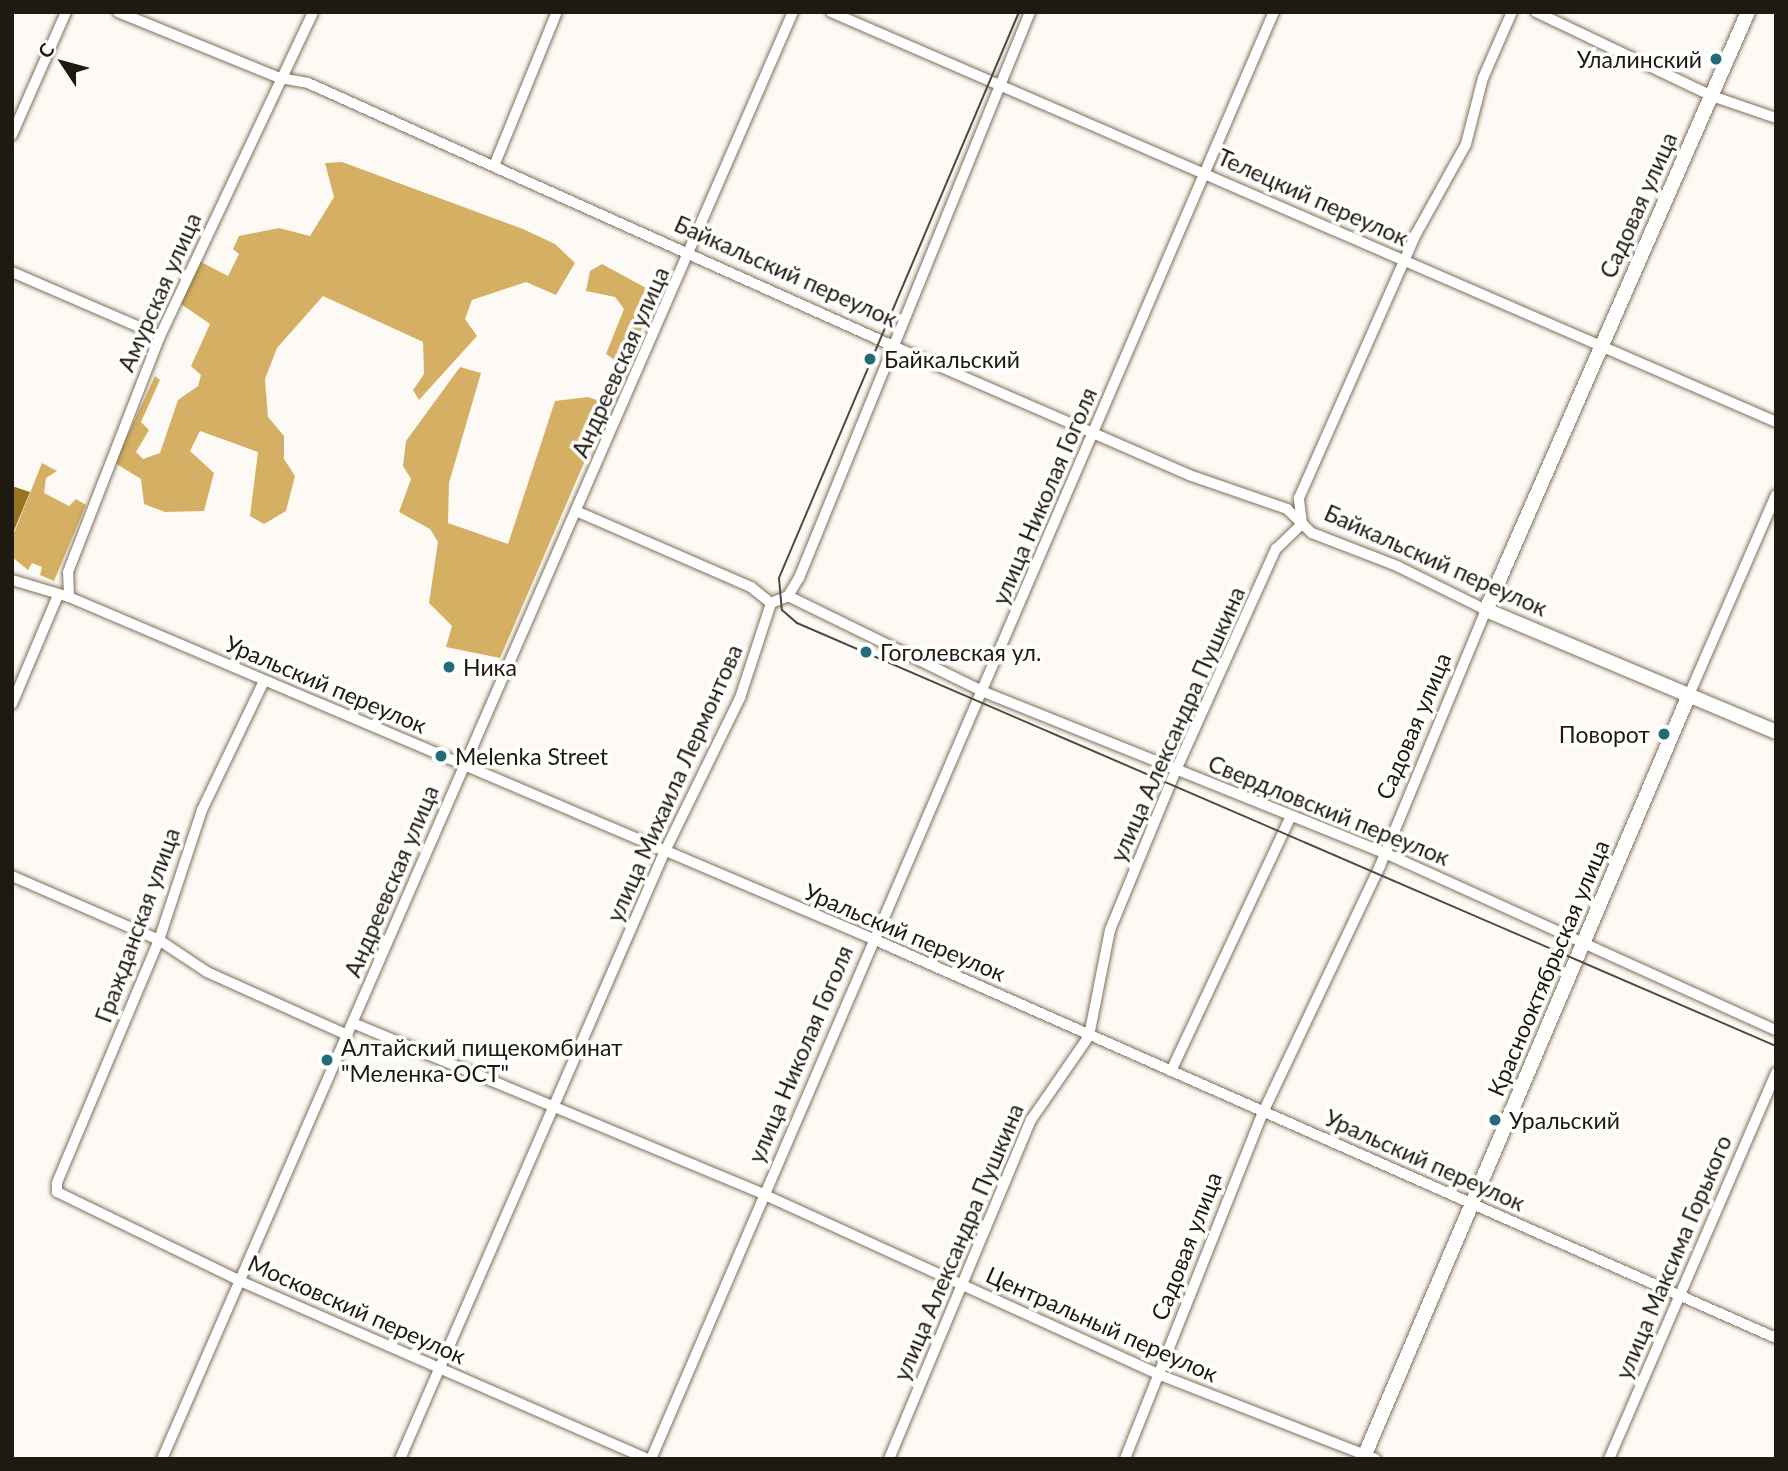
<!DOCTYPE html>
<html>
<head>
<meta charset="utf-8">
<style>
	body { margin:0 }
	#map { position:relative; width:1788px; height:1471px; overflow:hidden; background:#fdf9f4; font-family:Lato,sans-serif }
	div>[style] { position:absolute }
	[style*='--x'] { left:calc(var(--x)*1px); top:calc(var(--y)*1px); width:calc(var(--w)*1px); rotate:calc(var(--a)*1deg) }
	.forest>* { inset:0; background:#d5af63 }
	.building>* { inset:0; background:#977322 }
	.roads { filter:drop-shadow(0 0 2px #7f7157) drop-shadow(0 0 2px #7f7157) }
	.minor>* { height:10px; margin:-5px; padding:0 5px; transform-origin:5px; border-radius:5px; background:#fff }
	.major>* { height:14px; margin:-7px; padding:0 7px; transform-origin:7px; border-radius:7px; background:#fff }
	.tram>* { height:2px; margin:-1px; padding:0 1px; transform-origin:1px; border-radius:1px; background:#504b41 }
	.dots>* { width:19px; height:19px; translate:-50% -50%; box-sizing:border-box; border:4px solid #fff; border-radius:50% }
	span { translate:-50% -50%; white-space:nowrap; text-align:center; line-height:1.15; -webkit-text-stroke:7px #fff; paint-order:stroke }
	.poi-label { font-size:23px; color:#1f1a0f }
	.right { translate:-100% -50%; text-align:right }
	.left { translate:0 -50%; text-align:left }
	.street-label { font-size:23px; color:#1f1a0f }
	.frame { position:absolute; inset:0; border:14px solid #1f1a0f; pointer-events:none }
	.north { position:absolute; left:28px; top:28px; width:70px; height:70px; -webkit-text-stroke:5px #fff; paint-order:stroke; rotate:306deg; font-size:19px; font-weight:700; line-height:28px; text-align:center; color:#1f1a0f }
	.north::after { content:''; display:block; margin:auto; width:24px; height:32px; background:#1f1a0f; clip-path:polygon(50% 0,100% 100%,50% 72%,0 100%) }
</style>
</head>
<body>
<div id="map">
	<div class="forest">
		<div style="clip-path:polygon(342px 162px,523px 229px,555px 244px,575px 263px,556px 295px,526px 282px,472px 300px,465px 319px,477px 336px,419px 400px,413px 390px,424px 374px,423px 342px,323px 296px,277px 348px,265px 379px,268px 417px,284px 436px,284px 459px,295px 476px,286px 511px,264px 524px,250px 516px,258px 452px,200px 431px,190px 451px,214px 473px,204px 511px,165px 512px,144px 504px,141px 479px,115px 463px,155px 376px,160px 380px,141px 422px,149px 430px,136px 452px,143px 459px,160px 453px,178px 400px,198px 386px,201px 375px,191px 366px,210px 324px,181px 304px,199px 261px,228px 276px,239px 254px,233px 249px,239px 236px,279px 228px,310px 236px,334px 197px,325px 163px)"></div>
		<div style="clip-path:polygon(602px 264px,648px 289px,652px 280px,661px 284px,500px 658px,446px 647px,452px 626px,429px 603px,438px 542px,430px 529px,399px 512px,411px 479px,403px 466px,406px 441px,460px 367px,481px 373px,449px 483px,448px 523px,508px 544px,555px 401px,588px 397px,606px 403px,622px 365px,606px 354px,624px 309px,615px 297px,586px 291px,590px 271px)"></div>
		<div style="clip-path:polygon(42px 463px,57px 471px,46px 478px,44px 493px,69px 506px,76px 499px,86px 505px,54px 581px,40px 575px,42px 567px,32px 563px,28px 570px,12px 557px,12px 538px)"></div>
	</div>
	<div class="building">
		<div style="clip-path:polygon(12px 486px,30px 492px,13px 533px,12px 533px)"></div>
	</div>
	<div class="roads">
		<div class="minor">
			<div style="--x:118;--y:12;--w:175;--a:22.2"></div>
			<div style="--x:280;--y:78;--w:28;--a:10"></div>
			<div style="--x:308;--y:83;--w:651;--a:24.2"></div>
			<div style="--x:902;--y:350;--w:313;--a:23.5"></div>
			<div style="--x:1189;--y:475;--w:104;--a:19.1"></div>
			<div style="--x:1287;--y:509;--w:35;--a:44"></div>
			<div style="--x:1312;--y:533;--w:91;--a:21.2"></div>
			<div style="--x:1397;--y:566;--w:99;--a:26.3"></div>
			<div style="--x:1486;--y:610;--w:277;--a:112.5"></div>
			<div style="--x:1380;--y:866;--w:272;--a:115.4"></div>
			<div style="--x:1263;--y:1112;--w:373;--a:111.7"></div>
			<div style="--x:831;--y:12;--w:1030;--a:23.45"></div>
			<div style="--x:1536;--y:12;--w:195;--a:25.5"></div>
			<div style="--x:1712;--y:96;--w:68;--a:19"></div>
			<div style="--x:12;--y:135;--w:134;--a:-66.3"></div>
			<div style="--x:494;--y:166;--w:166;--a:-67.8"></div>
			<div style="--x:12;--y:272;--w:161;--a:23.4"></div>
			<div style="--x:576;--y:511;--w:191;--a:23.5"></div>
			<div style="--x:751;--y:587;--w:26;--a:39"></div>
			<div style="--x:12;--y:580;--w:59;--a:16.6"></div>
			<div style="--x:69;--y:597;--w:874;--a:23.04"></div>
			<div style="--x:873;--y:939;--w:987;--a:23.84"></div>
			<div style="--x:788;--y:596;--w:218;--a:26.1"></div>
			<div style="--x:984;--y:692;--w:432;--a:21.9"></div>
			<div style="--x:1385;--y:853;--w:429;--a:24.4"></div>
			<div style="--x:69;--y:597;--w:25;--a:-92"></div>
			<div style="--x:68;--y:572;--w:253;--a:-68.7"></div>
			<div style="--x:160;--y:336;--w:358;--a:-64.7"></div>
			<div style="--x:264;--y:681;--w:143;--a:115.7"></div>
			<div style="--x:202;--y:810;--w:137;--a:108.3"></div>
			<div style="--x:159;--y:940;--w:264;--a:112.8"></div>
			<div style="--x:57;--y:1183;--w:9;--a:90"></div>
			<div style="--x:57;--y:1192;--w:203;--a:25.9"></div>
			<div style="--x:240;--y:1281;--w:445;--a:23.6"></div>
			<div style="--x:1689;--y:695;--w:218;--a:-66.5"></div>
			<div style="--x:12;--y:704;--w:118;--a:-67.1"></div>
			<div style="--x:12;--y:876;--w:160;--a:23.5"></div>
			<div style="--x:159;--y:940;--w:58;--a:33.7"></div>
			<div style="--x:207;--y:972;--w:154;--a:24.2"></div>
			<div style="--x:353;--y:1023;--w:444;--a:22.6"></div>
			<div style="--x:763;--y:1194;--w:436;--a:24.5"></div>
			<div style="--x:1160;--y:1375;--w:231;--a:21.3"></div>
			<div style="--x:1171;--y:1071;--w:282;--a:-64.8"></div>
			<div style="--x:162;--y:1459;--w:1579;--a:-66.44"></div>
			<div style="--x:400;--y:1459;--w:661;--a:-66.46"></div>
			<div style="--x:664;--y:853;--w:173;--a:-63.9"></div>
			<div style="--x:740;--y:698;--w:100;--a:-71.9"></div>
			<div style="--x:771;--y:603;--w:18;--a:-22"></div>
			<div style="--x:788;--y:596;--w:21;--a:-59"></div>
			<div style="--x:799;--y:578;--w:611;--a:-67.8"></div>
			<div style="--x:651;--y:1459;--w:1575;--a:-66.71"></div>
			<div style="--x:889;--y:1459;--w:368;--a:-67.3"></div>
			<div style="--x:1031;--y:1120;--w:102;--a:-55.4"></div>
			<div style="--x:1089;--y:1036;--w:108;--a:-78.8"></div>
			<div style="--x:1110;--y:930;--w:173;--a:-67.6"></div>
			<div style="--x:1176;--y:770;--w:243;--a:-65.7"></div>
			<div style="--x:1276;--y:549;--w:36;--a:-44"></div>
			<div style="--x:1302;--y:524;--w:26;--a:-97"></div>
			<div style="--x:1299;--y:498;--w:289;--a:-66.1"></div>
			<div style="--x:1416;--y:234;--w:103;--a:-60.9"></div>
			<div style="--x:1466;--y:144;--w:68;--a:-75.6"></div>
			<div style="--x:1483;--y:78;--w:72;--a:-66.3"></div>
			<div style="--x:1609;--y:1459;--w:421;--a:-66.6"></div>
		</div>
		<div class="major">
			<div style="--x:1748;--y:12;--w:653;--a:113.66"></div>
			<div style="--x:1486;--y:610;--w:315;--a:22.8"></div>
			<div style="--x:1363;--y:1459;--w:831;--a:-66.89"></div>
		</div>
	</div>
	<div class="tram">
		<div style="--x:1019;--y:12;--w:615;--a:112.98"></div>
		<div style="--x:779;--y:578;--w:32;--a:85"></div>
		<div style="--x:782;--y:610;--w:20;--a:41"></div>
		<div style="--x:797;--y:623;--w:1066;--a:23.37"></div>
	</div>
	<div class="dots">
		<div style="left:1716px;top:59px;background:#236c77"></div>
		<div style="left:870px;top:359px;background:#236c77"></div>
		<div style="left:866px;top:652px;background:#236c77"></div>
		<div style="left:449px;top:667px;background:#236c77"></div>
		<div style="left:1664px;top:734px;background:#236c77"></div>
		<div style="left:441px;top:756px;background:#236c77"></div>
		<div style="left:327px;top:1060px;background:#236c77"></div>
		<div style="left:1495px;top:1120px;background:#236c77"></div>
	</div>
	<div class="poi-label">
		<span class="right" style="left:1702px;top:59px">Улалинский</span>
		<span class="left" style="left:884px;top:359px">Байкальский</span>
		<span class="left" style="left:880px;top:652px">Гоголевская ул.</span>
		<span class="left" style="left:463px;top:667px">Ника</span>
		<span class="right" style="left:1650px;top:734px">Поворот</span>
		<span class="left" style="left:455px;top:756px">Melenka Street</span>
		<span class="left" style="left:341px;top:1060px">Алтайский пищекомбинат<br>"Меленка-ОСТ"</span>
		<span class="left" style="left:1509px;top:1120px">Уральский</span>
	</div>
	<div class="street-label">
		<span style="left:1313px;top:197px;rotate:24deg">Телецкий переулок</span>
		<span style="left:1638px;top:205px;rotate:-66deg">Садовая улица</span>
		<span style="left:786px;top:271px;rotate:24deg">Байкальский переулок</span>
		<span style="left:159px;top:292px;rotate:-66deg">Амурская улица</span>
		<span style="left:620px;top:362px;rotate:-66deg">Андреевская улица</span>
		<span style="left:1044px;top:496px;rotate:-67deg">улица Николая Гоголя</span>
		<span style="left:1436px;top:560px;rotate:24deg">Байкальский переулок</span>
		<span style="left:326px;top:684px;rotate:23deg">Уральский переулок</span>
		<span style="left:1177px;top:724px;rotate:-66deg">улица Александра Пушкина</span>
		<span style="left:1413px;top:726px;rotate:-67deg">Садовая улица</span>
		<span style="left:674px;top:783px;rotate:-66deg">улица Михаила Лермонтова</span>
		<span style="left:1329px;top:810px;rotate:22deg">Свердловский переулок</span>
		<span style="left:391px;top:881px;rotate:-67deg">Андреевская улица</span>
		<span style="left:137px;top:925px;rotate:-70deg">Гражданская улица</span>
		<span style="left:905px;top:932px;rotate:23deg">Уральский переулок</span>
		<span style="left:1548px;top:968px;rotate:-67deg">Краснооктябрьская улица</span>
		<span style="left:800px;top:1054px;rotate:-67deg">улица Николая Гоголя</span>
		<span style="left:1425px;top:1160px;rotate:24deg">Уральский переулок</span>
		<span style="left:958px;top:1242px;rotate:-67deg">улица Александра Пушкина</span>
		<span style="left:1186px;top:1246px;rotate:-69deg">Садовая улица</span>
		<span style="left:1673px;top:1257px;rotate:-67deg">улица Максима Горького</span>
		<span style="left:357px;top:1309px;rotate:24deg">Московский переулок</span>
		<span style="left:1102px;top:1324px;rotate:24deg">Центральный переулок</span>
	</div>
	<div class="frame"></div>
	<div class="north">С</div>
</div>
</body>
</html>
